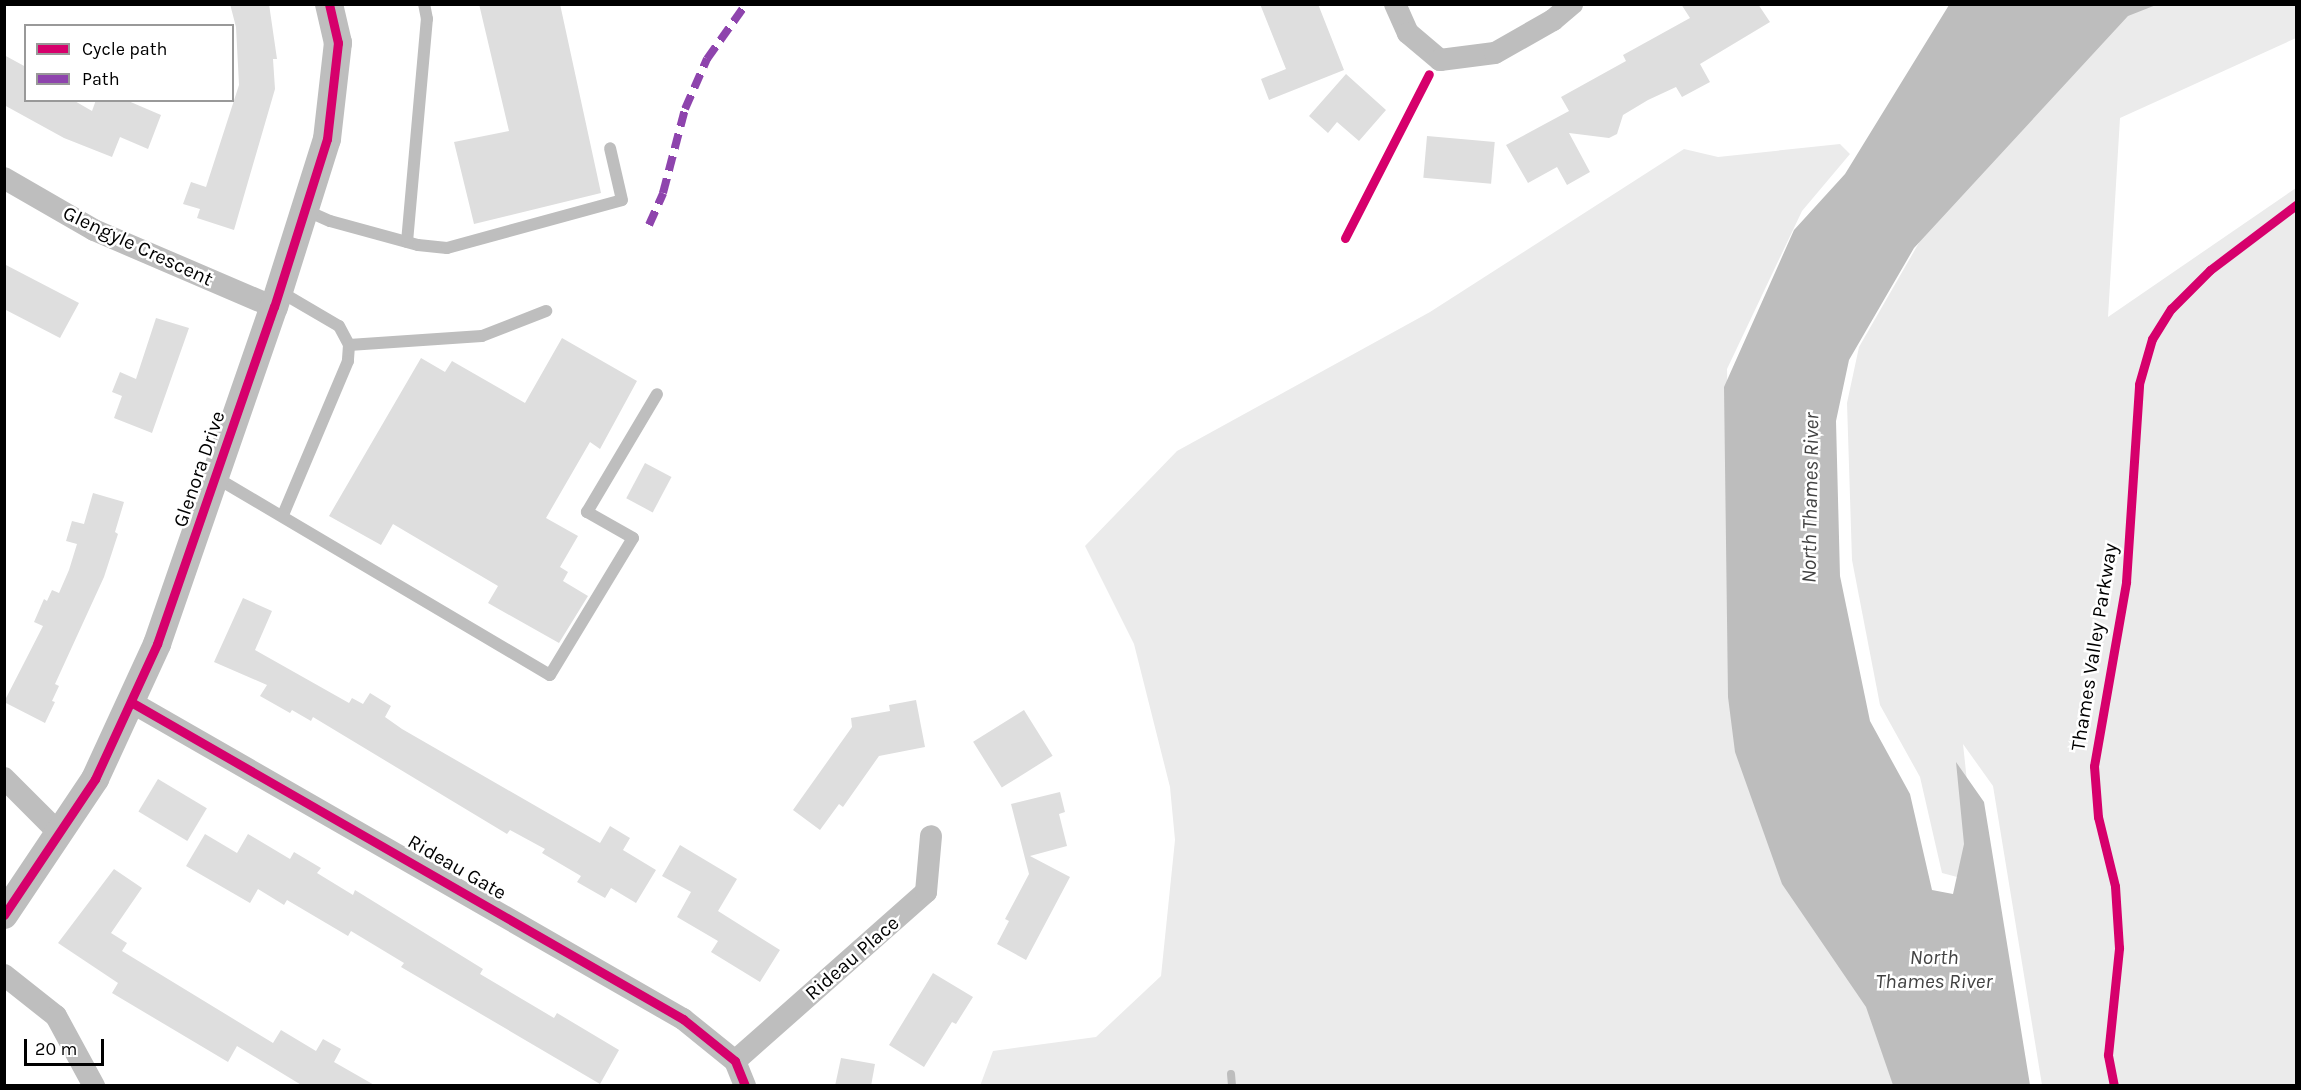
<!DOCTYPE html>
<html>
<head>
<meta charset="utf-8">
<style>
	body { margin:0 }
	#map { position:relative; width:2301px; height:1090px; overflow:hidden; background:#fff; font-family:Karla,sans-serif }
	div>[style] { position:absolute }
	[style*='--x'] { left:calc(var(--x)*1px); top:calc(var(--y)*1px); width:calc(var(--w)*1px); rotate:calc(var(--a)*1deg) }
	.green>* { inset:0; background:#ebebeb }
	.water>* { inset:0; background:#bdbdbd }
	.stream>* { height:8px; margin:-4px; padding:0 4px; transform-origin:4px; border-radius:4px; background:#bdbdbd }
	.building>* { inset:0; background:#dedede; transform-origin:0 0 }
	.service>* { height:12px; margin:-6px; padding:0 6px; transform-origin:6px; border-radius:6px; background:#bebebe }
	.minor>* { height:22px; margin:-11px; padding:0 11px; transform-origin:11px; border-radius:11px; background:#bebebe }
	.tertiary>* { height:28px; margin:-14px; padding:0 14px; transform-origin:14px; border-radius:14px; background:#bebebe }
	.quiet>* { height:8px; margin-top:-4px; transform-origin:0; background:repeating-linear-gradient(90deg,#8e44ad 0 15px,transparent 0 23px) }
	.cycleway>* { height:9px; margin:-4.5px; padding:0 4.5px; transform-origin:4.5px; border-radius:4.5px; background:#d6006c }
	span { translate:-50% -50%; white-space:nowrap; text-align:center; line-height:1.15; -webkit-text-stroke:5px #fff; paint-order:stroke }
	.street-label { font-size:20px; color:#000 }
	.water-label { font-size:21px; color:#424242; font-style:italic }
	.frame { position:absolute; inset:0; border:6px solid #000; pointer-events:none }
	.legend { position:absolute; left:24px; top:24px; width:210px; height:78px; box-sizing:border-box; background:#fff; border:2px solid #999; margin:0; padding:8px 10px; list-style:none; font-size:18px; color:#000 }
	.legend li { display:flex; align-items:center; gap:12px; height:30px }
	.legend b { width:30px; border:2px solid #999 }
	.scale { position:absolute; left:24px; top:1039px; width:80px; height:27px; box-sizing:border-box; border:3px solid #000; border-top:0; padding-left:8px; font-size:18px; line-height:21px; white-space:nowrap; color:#000; -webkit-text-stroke:4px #fff; paint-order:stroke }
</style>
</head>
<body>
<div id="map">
	<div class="green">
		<div style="clip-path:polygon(2136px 5px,2296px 5px,2296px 38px,2120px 118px,2108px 317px,2296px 188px,2296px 1085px,2042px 1085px,1993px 786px,1963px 744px,1972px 828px,1961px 878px,1942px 873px,1920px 777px,1880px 705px,1852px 560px,1847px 403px,1859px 347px,1924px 234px)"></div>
		<div style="clip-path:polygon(1840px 144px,1850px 154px,1802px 211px,1727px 369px,1734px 681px,1872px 993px,1901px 1085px,980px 1086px,993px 1051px,1096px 1037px,1161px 976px,1175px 840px,1170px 787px,1134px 644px,1085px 546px,1177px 451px,1430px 312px,1684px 149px,1718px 157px)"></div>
	</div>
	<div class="water">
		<div style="clip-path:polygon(1949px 5px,2156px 5px,2128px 16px,1914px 248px,1849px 360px,1836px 421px,1840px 576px,1870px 721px,1910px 794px,1932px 890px,1953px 894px,1964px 844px,1956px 762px,1984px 802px,2030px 1085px,1893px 1085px,1866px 1007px,1782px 884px,1735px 752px,1728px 697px,1724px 387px,1794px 230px,1845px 174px)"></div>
	</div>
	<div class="stream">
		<div style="--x:1231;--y:1074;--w:12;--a:85"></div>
	</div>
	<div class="building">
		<div style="clip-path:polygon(230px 4px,269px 4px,277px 59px,273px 59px,275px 89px,234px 230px,197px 218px,200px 209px,183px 204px,191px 182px,206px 187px,239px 85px,236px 27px)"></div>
		<div style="clip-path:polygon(479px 4px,560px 4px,601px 193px,474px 224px,454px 142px,509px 131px)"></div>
		<div style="clip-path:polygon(1260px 4px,1318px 4px,1344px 70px,1269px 100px,1261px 79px,1286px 69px)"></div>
		<div style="clip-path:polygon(1681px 4px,1758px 4px,1770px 22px,1700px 64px,1710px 82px,1682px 97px,1676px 87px,1648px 100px,1623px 115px,1617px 134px,1609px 138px,1569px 133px,1590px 172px,1567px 185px,1557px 167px,1528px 183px,1506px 145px,1569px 111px,1561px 97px,1626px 61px,1623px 55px,1690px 18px)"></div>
		<div style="clip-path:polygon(4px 55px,26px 67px,26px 100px,73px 100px,92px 111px,96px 100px,126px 100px,161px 115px,148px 149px,120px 137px,112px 157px,64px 138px,4px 105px)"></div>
		<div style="clip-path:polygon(1346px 74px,1386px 110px,1359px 141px,1337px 122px,1328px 133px,1309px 116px)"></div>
		<div style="left:1427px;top:136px;width:68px;height:42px;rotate:5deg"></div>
		<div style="clip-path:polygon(4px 264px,79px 303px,60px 338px,4px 309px)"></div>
		<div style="clip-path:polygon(156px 318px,189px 328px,152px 433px,114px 418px,122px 396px,112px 392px,120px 372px,136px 379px)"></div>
		<div style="clip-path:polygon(562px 338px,637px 381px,600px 449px,590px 442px,546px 518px,578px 536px,560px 567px,568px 572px,563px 581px,588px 596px,559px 643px,488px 603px,498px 586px,393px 524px,381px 545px,329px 516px,421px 358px,445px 372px,452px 361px,525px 403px)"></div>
		<div style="left:645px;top:463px;width:30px;height:40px;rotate:28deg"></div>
		<div style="clip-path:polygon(93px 493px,124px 502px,115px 532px,118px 534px,104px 577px,55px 684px,59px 686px,52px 701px,55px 702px,45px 723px,4px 702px,43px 626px,34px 622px,44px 599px,47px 601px,52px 590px,59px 593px,69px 570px,77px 544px,66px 541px,72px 521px,84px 524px)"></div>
		<div style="clip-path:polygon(243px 598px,272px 611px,255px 650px,349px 703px,352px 698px,363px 704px,370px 693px,391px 706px,385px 717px,402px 729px,600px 843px,610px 826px,630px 838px,623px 850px,656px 870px,636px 903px,611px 888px,605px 898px,577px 882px,581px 876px,542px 853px,545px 849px,510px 830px,507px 834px,313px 717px,311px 721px,292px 710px,290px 713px,260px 696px,267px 685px,214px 662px)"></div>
		<div style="clip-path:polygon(916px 700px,925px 747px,879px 756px,843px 807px,839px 804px,820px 830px,793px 810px,852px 727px,851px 718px,890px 711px,889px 705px)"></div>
		<div style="left:1024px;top:710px;width:54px;height:60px;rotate:58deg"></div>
		<div style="left:158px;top:779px;width:57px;height:38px;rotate:31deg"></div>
		<div style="clip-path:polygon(1060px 792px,1065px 812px,1059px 814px,1067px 846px,1030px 856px,1070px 877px,1026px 960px,997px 944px,1009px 921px,1005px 919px,1029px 874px,1011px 804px)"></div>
		<div style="clip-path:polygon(205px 834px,237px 853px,248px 834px,290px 859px,294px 852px,321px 868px,317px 873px,353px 895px,355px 890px,483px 969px,480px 974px,554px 1018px,557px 1013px,619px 1050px,600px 1084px,401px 967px,404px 963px,351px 931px,348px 936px,287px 900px,284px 905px,258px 889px,250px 903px,186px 866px)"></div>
		<div style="clip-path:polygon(680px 845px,737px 879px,718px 911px,780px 950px,760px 982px,711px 952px,718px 941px,677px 917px,691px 892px,662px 876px)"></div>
		<div style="clip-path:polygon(114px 869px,142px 888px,111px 933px,127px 943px,122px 951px,273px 1043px,281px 1030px,316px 1051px,323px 1039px,341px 1049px,334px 1062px,376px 1086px,303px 1086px,237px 1046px,228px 1062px,112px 993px,118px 983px,58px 943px)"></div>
		<div style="clip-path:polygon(933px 973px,973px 997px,956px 1024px,952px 1022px,924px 1067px,889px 1045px)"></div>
		<div style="clip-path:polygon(841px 1058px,875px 1064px,871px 1086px,835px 1086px)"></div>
	</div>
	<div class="service">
		<div style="--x:305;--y:210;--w:27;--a:24"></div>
		<div style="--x:330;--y:221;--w:91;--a:15.3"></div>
		<div style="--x:418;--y:245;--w:29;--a:6"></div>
		<div style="--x:447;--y:248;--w:181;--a:-15.3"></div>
		<div style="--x:622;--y:200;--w:53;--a:-103"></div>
		<div style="--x:407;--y:242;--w:224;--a:-84.9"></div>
		<div style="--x:427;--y:19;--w:15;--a:-101"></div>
		<div style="--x:279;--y:291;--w:69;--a:30.3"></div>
		<div style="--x:339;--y:326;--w:21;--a:62"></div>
		<div style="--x:349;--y:345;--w:16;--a:94"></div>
		<div style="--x:348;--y:361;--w:167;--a:112.9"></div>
		<div style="--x:349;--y:345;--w:133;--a:-3.9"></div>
		<div style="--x:482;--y:336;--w:69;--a:-21.3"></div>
		<div style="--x:215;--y:477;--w:389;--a:30.6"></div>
		<div style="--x:550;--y:675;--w:160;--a:-58.8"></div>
		<div style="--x:633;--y:538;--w:53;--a:-150.5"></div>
		<div style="--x:587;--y:512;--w:137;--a:-59.3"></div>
	</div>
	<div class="minor">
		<div style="--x:1395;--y:4;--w:32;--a:66"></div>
		<div style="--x:1408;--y:33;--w:42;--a:40.2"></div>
		<div style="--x:1440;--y:60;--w:55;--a:-7.3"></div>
		<div style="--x:1495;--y:53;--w:67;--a:-29.6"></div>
		<div style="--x:1553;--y:20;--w:25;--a:-40"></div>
		<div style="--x:4;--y:178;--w:104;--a:30"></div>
		<div style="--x:94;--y:230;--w:196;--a:23.2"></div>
		<div style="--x:131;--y:702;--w:637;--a:29.87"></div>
		<div style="--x:683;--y:1019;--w:67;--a:38.9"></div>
		<div style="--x:735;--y:1061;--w:27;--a:68"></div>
		<div style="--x:4;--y:778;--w:79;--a:45"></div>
		<div style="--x:4;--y:975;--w:66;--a:38.3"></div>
		<div style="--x:56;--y:1016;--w:80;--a:61.5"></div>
		<div style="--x:735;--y:1061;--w:255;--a:-41.5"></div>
		<div style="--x:926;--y:892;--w:56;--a:-84.9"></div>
	</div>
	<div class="tertiary">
		<div style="--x:4;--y:915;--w:164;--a:-56.2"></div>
		<div style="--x:95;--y:779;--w:149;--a:-65.3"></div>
		<div style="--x:157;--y:644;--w:357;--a:-70.9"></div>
		<div style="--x:274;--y:307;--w:176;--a:-72.5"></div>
		<div style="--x:327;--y:139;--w:97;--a:-83.5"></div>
		<div style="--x:338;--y:43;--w:40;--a:-103"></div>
	</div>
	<div class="quiet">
		<div style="--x:649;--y:225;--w:35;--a:-66"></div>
		<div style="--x:663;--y:193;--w:87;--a:-75.3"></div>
		<div style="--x:685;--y:109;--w:55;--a:-66.3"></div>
		<div style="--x:707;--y:59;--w:67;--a:-54.7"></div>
	</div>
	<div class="cycleway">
		<div style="--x:1345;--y:238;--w:184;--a:-62.9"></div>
		<div style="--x:131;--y:702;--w:637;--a:29.87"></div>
		<div style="--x:683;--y:1019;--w:67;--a:38.9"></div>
		<div style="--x:735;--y:1061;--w:27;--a:68"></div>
		<div style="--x:4;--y:915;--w:164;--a:-56.2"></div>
		<div style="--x:95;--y:779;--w:149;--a:-65.3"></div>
		<div style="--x:157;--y:644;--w:357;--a:-70.9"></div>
		<div style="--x:274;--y:307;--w:176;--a:-72.5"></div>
		<div style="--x:327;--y:139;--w:97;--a:-83.5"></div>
		<div style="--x:338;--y:43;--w:40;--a:-103"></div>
		<div style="--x:2114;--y:1086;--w:32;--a:-101"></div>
		<div style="--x:2108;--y:1055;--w:108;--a:-84.1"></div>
		<div style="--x:2119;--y:948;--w:62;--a:-93.7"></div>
		<div style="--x:2115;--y:886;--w:71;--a:-103.8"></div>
		<div style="--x:2098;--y:817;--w:51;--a:-94.5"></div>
		<div style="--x:2094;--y:766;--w:187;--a:-80.1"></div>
		<div style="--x:2126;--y:582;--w:198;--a:-86.2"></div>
		<div style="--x:2139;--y:384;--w:47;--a:-73.9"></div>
		<div style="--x:2152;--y:339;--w:36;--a:-58"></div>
		<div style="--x:2171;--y:309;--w:55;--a:-45"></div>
		<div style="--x:2210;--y:270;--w:108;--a:-37.1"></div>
	</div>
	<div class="street-label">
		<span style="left:138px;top:246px;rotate:25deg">Glengyle Crescent</span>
		<span style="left:199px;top:469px;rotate:-71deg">Glenora Drive</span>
		<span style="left:2094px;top:647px;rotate:-81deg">Thames Valley Parkway</span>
		<span style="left:457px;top:867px;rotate:30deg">Rideau Gate</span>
		<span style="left:852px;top:958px;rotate:-41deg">Rideau Place</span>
	</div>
	<div class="water-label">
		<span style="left:1810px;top:498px;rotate:-89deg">North Thames River</span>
		<span style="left:1934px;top:969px">North<br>Thames River</span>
	</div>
	<div class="frame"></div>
	<ul class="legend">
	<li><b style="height:8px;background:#d6006c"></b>Cycle path</li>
	<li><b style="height:8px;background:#8e44ad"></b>Path</li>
	</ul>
	<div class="scale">20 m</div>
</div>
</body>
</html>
